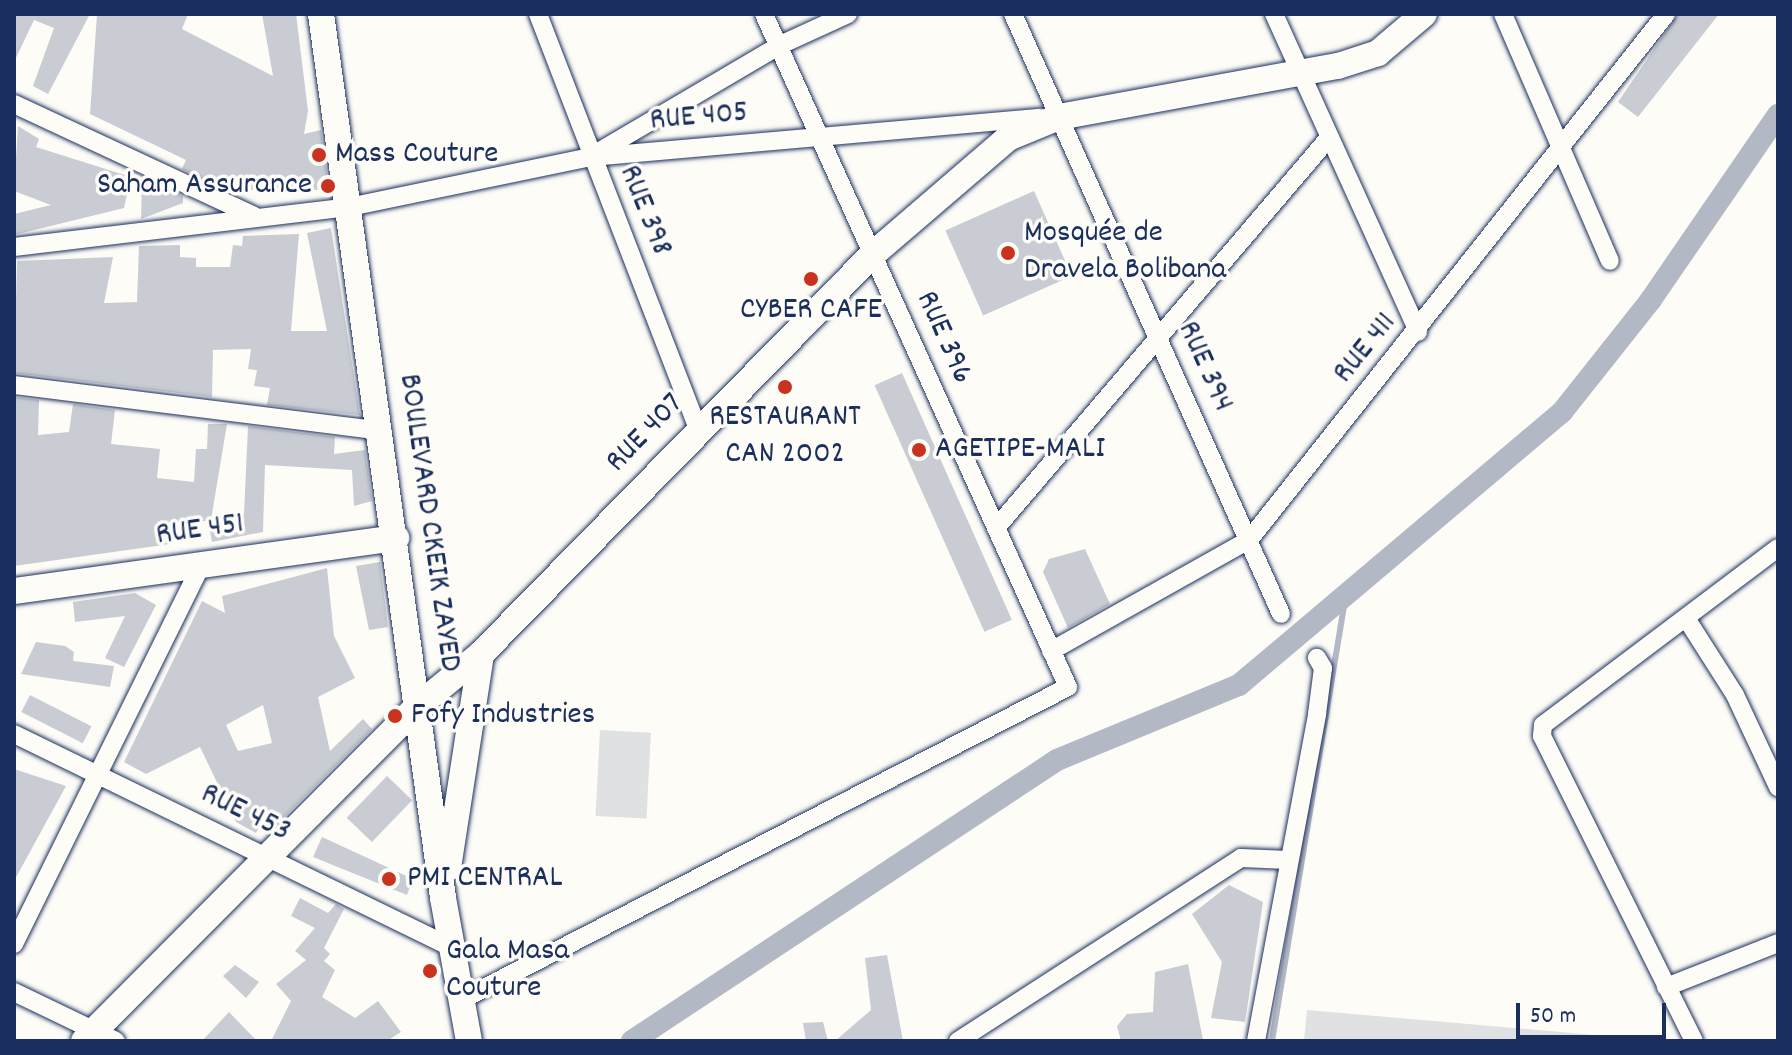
<!DOCTYPE html>
<html>
<head>
<meta charset="utf-8">
<style>
	body { margin:0 }
	#map { position:relative; width:1792px; height:1055px; overflow:hidden; background:#fdfcf7; font-family:Dekko,sans-serif }
	div>[style] { position:absolute }
	[style*='--x'] { left:calc(var(--x)*1px); top:calc(var(--y)*1px); width:calc(var(--w)*1px); rotate:calc(var(--a)*1deg) }
	.green>* { inset:0; background:#e0e1e3; transform-origin:0 0 }
	.stream>* { height:6px; margin:-3px; padding:0 3px; transform-origin:3px; border-radius:3px; background:#b3b8c5 }
	.canal>* { height:22px; margin:-11px; padding:0 11px; transform-origin:11px; border-radius:11px; background:#b3b8c5 }
	.building>* { inset:0; background:#c9ccd3; transform-origin:0 0 }
	.roads { filter:drop-shadow(0 0 2px #1b2f5e) drop-shadow(0 0 2px #1b2f5e) }
	.street>* { height:18px; margin:-9px; padding:0 9px; transform-origin:9px; border-radius:9px; background:#fdfcf7 }
	.secondary>* { height:26px; margin:-13px; padding:0 13px; transform-origin:13px; border-radius:13px; background:#fdfcf7 }
	.dots>* { width:22px; height:22px; translate:-50% -50%; box-sizing:border-box; border:4px solid #fdfcf7; border-radius:50% }
	span { translate:-50% -50%; white-space:nowrap; text-align:center; line-height:1.15; -webkit-text-stroke:7px #fdfcf7; paint-order:stroke }
	.street-label { font-size:32px; color:#1b2f5e }
	.poi-label { font-size:32px; color:#1b2f5e }
	.left { translate:0 -50%; text-align:left }
	.right { translate:-100% -50%; text-align:right }
	.frame { position:absolute; inset:0; border:16px solid #1b2f5e; pointer-events:none }
	.scale { position:absolute; left:1516px; top:1003px; width:150px; height:36px; box-sizing:border-box; border:4px solid #1b2f5e; border-top:0; padding-left:10px; font-size:24px; line-height:28px; white-space:nowrap; color:#1b2f5e; -webkit-text-stroke:6px #fdfcf7; paint-order:stroke }
</style>
</head>
<body>
<div id="map">
	<div class="green">
		<div style="left:600px;top:730px;width:51px;height:86px;rotate:3deg"></div>
		<div style="clip-path:polygon(1307px 1010px,1606px 1036px,1605px 1041px,1304px 1041px)"></div>
	</div>
	<div class="stream">
		<div style="--x:1272;--y:1041;--w:449;--a:-80.6"></div>
	</div>
	<div class="canal">
		<div style="--x:632;--y:1041;--w:509;--a:-33.47"></div>
		<div style="--x:1057;--y:760;--w:197;--a:-22.4"></div>
		<div style="--x:1239;--y:685;--w:423;--a:-40.2"></div>
		<div style="--x:1562;--y:412;--w:142;--a:-51.6"></div>
		<div style="--x:1650;--y:301;--w:226;--a:-55.5"></div>
	</div>
	<div class="building">
		<div style="clip-path:polygon(14px 14px,90px 14px,48px 94px,33px 86px,54px 28px,34px 20px,14px 62px)"></div>
		<div style="clip-path:polygon(97px 14px,188px 14px,182px 29px,273px 76px,262px 14px,296px 14px,308px 111px,304px 134px,321px 130px,329px 190px,227px 190px,182px 169px,186px 160px,90px 114px)"></div>
		<div style="clip-path:polygon(1678px 14px,1719px 14px,1638px 117px,1618px 102px)"></div>
		<div style="clip-path:polygon(18px 126px,39px 139px,36px 147px,131px 177px,124px 208px,14px 235px,14px 214px,51px 205px,14px 191px)"></div>
		<div style="clip-path:polygon(142px 180px,183px 196px,183px 203px,141px 219px)"></div>
		<div style="left:1034px;top:191px;width:93px;height:97px;rotate:66deg"></div>
		<div style="clip-path:polygon(331px 228px,360px 415px,267px 405px,270px 388px,254px 386px,257px 370px,248px 369px,251px 349px,213px 350px,212px 397px,14px 373px,17px 261px,113px 257px,104px 303px,137px 302px,139px 246px,180px 245px,180px 257px,196px 258px,196px 267px,230px 267px,233px 245px,242px 246px,243px 236px,299px 234px,291px 331px,327px 331px,307px 233px)"></div>
		<div style="left:902px;top:373px;width:270px;height:30px;rotate:66deg"></div>
		<div style="clip-path:polygon(14px 397px,39px 400px,38px 435px,69px 432px,73px 404px,115px 410px,111px 444px,160px 449px,157px 478px,194px 482px,196px 449px,207px 449px,208px 424px,227px 424px,211px 520px,169px 527px,170px 544px,14px 566px)"></div>
		<div style="clip-path:polygon(248px 426px,335px 437px,334px 454px,365px 450px,372px 501px,354px 506px,352px 470px,265px 465px,263px 532px,212px 542px,208px 521px,244px 514px)"></div>
		<div style="clip-path:polygon(1085px 549px,1110px 604px,1068px 628px,1043px 572px,1049px 559px)"></div>
		<div style="clip-path:polygon(380px 562px,388px 627px,369px 630px,356px 566px)"></div>
		<div style="clip-path:polygon(evenodd,327px 568px,334px 636px,355px 678px,318px 697px,330px 751px,363px 719px,372px 729px,275px 826px,261px 824px,256px 833px,236px 822px,200px 747px,146px 774px,124px 762px,202px 601px,225px 613px,222px 596px,327px 568px,263px 705px,272px 743px,238px 751px,226px 725px,263px 705px)"></div>
		<div style="clip-path:polygon(135px 593px,156px 605px,124px 667px,105px 658px,125px 616px,75px 622px,73px 602px)"></div>
		<div style="clip-path:polygon(36px 642px,65px 646px,74px 652px,73px 661px,114px 666px,110px 687px,21px 674px)"></div>
		<div style="left:30px;top:695px;width:69px;height:19px;rotate:27deg"></div>
		<div style="clip-path:polygon(14px 769px,66px 786px,14px 881px)"></div>
		<div style="left:387px;top:776px;width:35px;height:58px;rotate:44deg"></div>
		<div style="clip-path:polygon(322px 837px,413px 879px,407px 895px,313px 857px)"></div>
		<div style="clip-path:polygon(1229px 885px,1263px 902px,1245px 1022px,1211px 1018px,1222px 962px,1192px 914px)"></div>
		<div style="clip-path:polygon(300px 898px,328px 913px,336px 904px,344px 909px,324px 948px,330px 954px,324px 961px,335px 970px,322px 997px,355px 1018px,378px 1001px,401px 1032px,387px 1041px,271px 1041px,291px 1001px,276px 984px,306px 960px,295px 951px,315px 928px,291px 916px)"></div>
		<div style="clip-path:polygon(887px 955px,903px 1041px,835px 1041px,871px 1010px,865px 958px)"></div>
		<div style="clip-path:polygon(1188px 964px,1203px 1040px,1121px 1041px,1117px 1026px,1127px 1014px,1153px 1012px,1155px 972px)"></div>
		<div style="clip-path:polygon(235px 965px,259px 982px,246px 998px,223px 976px)"></div>
		<div style="clip-path:polygon(229px 1012px,257px 1041px,202px 1041px)"></div>
		<div style="clip-path:polygon(823px 1022px,828px 1041px,806px 1041px,803px 1023px)"></div>
	</div>
	<div class="roads">
		<div class="street">
			<div style="--x:538;--y:14;--w:445;--a:68.9"></div>
			<div style="--x:1013;--y:14;--w:657;--a:65.93"></div>
			<div style="--x:1274;--y:14;--w:349;--a:65.6"></div>
			<div style="--x:1503;--y:14;--w:269;--a:66.6"></div>
			<div style="--x:14;--y:104;--w:265;--a:25"></div>
			<div style="--x:595;--y:154;--w:212;--a:-30.5"></div>
			<div style="--x:778;--y:46;--w:77;--a:-24.6"></div>
			<div style="--x:14;--y:247;--w:337;--a:-6.8"></div>
			<div style="--x:349;--y:207;--w:247;--a:-11.7"></div>
			<div style="--x:591;--y:157;--w:451;--a:-5"></div>
			<div style="--x:14;--y:385;--w:371;--a:7.1"></div>
			<div style="--x:996;--y:528;--w:510;--a:-49.53"></div>
			<div style="--x:1686;--y:618;--w:91;--a:57.5"></div>
			<div style="--x:1735;--y:695;--w:102;--a:64.9"></div>
			<div style="--x:1051;--y:651;--w:227;--a:-29.3"></div>
			<div style="--x:1249;--y:540;--w:671;--a:-51.59"></div>
			<div style="--x:14;--y:734;--w:485;--a:26"></div>
			<div style="--x:14;--y:944;--w:423;--a:-63.7"></div>
			<div style="--x:1666;--y:987;--w:120;--a:-21.4"></div>
			<div style="--x:14;--y:992;--w:113;--a:25.7"></div>
			<div style="--x:461;--y:1000;--w:683;--a:-27.28"></div>
			<div style="--x:1068;--y:687;--w:738;--a:-114.31"></div>
			<div style="--x:958;--y:1041;--w:337;--a:-32.9"></div>
			<div style="--x:1241;--y:858;--w:48;--a:2.4"></div>
			<div style="--x:1256;--y:1041;--w:333;--a:-79.4"></div>
			<div style="--x:1317;--y:714;--w:46;--a:-82.6"></div>
			<div style="--x:1323;--y:668;--w:12;--a:-121"></div>
			<div style="--x:1694;--y:1041;--w:341;--a:-116.5"></div>
			<div style="--x:1542;--y:736;--w:11;--a:-85"></div>
			<div style="--x:1543;--y:725;--w:294;--a:-37"></div>
		</div>
		<div class="secondary">
			<div style="--x:321;--y:14;--w:892;--a:82.14"></div>
			<div style="--x:443;--y:898;--w:145;--a:79.7"></div>
			<div style="--x:14;--y:591;--w:386;--a:-7.9"></div>
			<div style="--x:448;--y:868;--w:217;--a:-81.2"></div>
			<div style="--x:84;--y:1041;--w:473;--a:-45.1"></div>
			<div style="--x:418;--y:706;--w:82;--a:-39.5"></div>
			<div style="--x:481;--y:654;--w:559;--a:-45.58"></div>
			<div style="--x:872;--y:255;--w:179;--a:-40.7"></div>
			<div style="--x:1008;--y:138;--w:55;--a:-22.4"></div>
			<div style="--x:1059;--y:117;--w:284;--a:-10.4"></div>
			<div style="--x:1338;--y:66;--w:42;--a:-18"></div>
			<div style="--x:1378;--y:53;--w:60;--a:-40.3"></div>
		</div>
	</div>
	<div class="dots">
		<div style="left:319px;top:155px;background:#c8321e"></div>
		<div style="left:328px;top:186px;background:#c8321e"></div>
		<div style="left:1008px;top:253px;background:#c8321e"></div>
		<div style="left:811px;top:279px;background:#c8321e"></div>
		<div style="left:785px;top:387px;background:#c8321e"></div>
		<div style="left:919px;top:450px;background:#c8321e"></div>
		<div style="left:395px;top:716px;background:#c8321e"></div>
		<div style="left:389px;top:879px;background:#c8321e"></div>
		<div style="left:430px;top:971px;background:#c8321e"></div>
	</div>
	<div class="street-label">
		<span style="left:699px;top:118px;rotate:-5deg">RUE 405</span>
		<span style="left:644px;top:211px;rotate:68deg">RUE 398</span>
		<span style="left:943px;top:338px;rotate:66deg">RUE 396</span>
		<span style="left:1366px;top:349px;rotate:-51deg">RUE 411</span>
		<span style="left:1204px;top:367px;rotate:66deg">RUE 394</span>
		<span style="left:646px;top:434px;rotate:-46deg">RUE 407</span>
		<span style="left:428px;top:523px;rotate:82deg">BOULEVARD CKEIK ZAYED</span>
		<span style="left:200px;top:531px;rotate:-8deg">RUE 451</span>
		<span style="left:245px;top:814px;rotate:26deg">RUE 453</span>
	</div>
	<div class="poi-label">
		<span class="left" style="left:335px;top:155px">Mass Couture</span>
		<span class="right" style="left:312px;top:186px">Saham Assurance</span>
		<span class="left" style="left:1024px;top:253px">Mosquée de<br>Dravela Bolibana</span>
		<span style="left:811px;top:311px">CYBER CAFE</span>
		<span style="left:785px;top:437px">RESTAURANT<br>CAN 2002</span>
		<span class="left" style="left:935px;top:450px">AGETIPE-MALI</span>
		<span class="left" style="left:411px;top:716px">Fofy Industries</span>
		<span class="left" style="left:407px;top:879px">PMI CENTRAL</span>
		<span class="left" style="left:446px;top:971px">Gala Masa<br>Couture</span>
	</div>
	<div class="frame"></div>
	<div class="scale">50 m</div>
</div>
</body>
</html>
